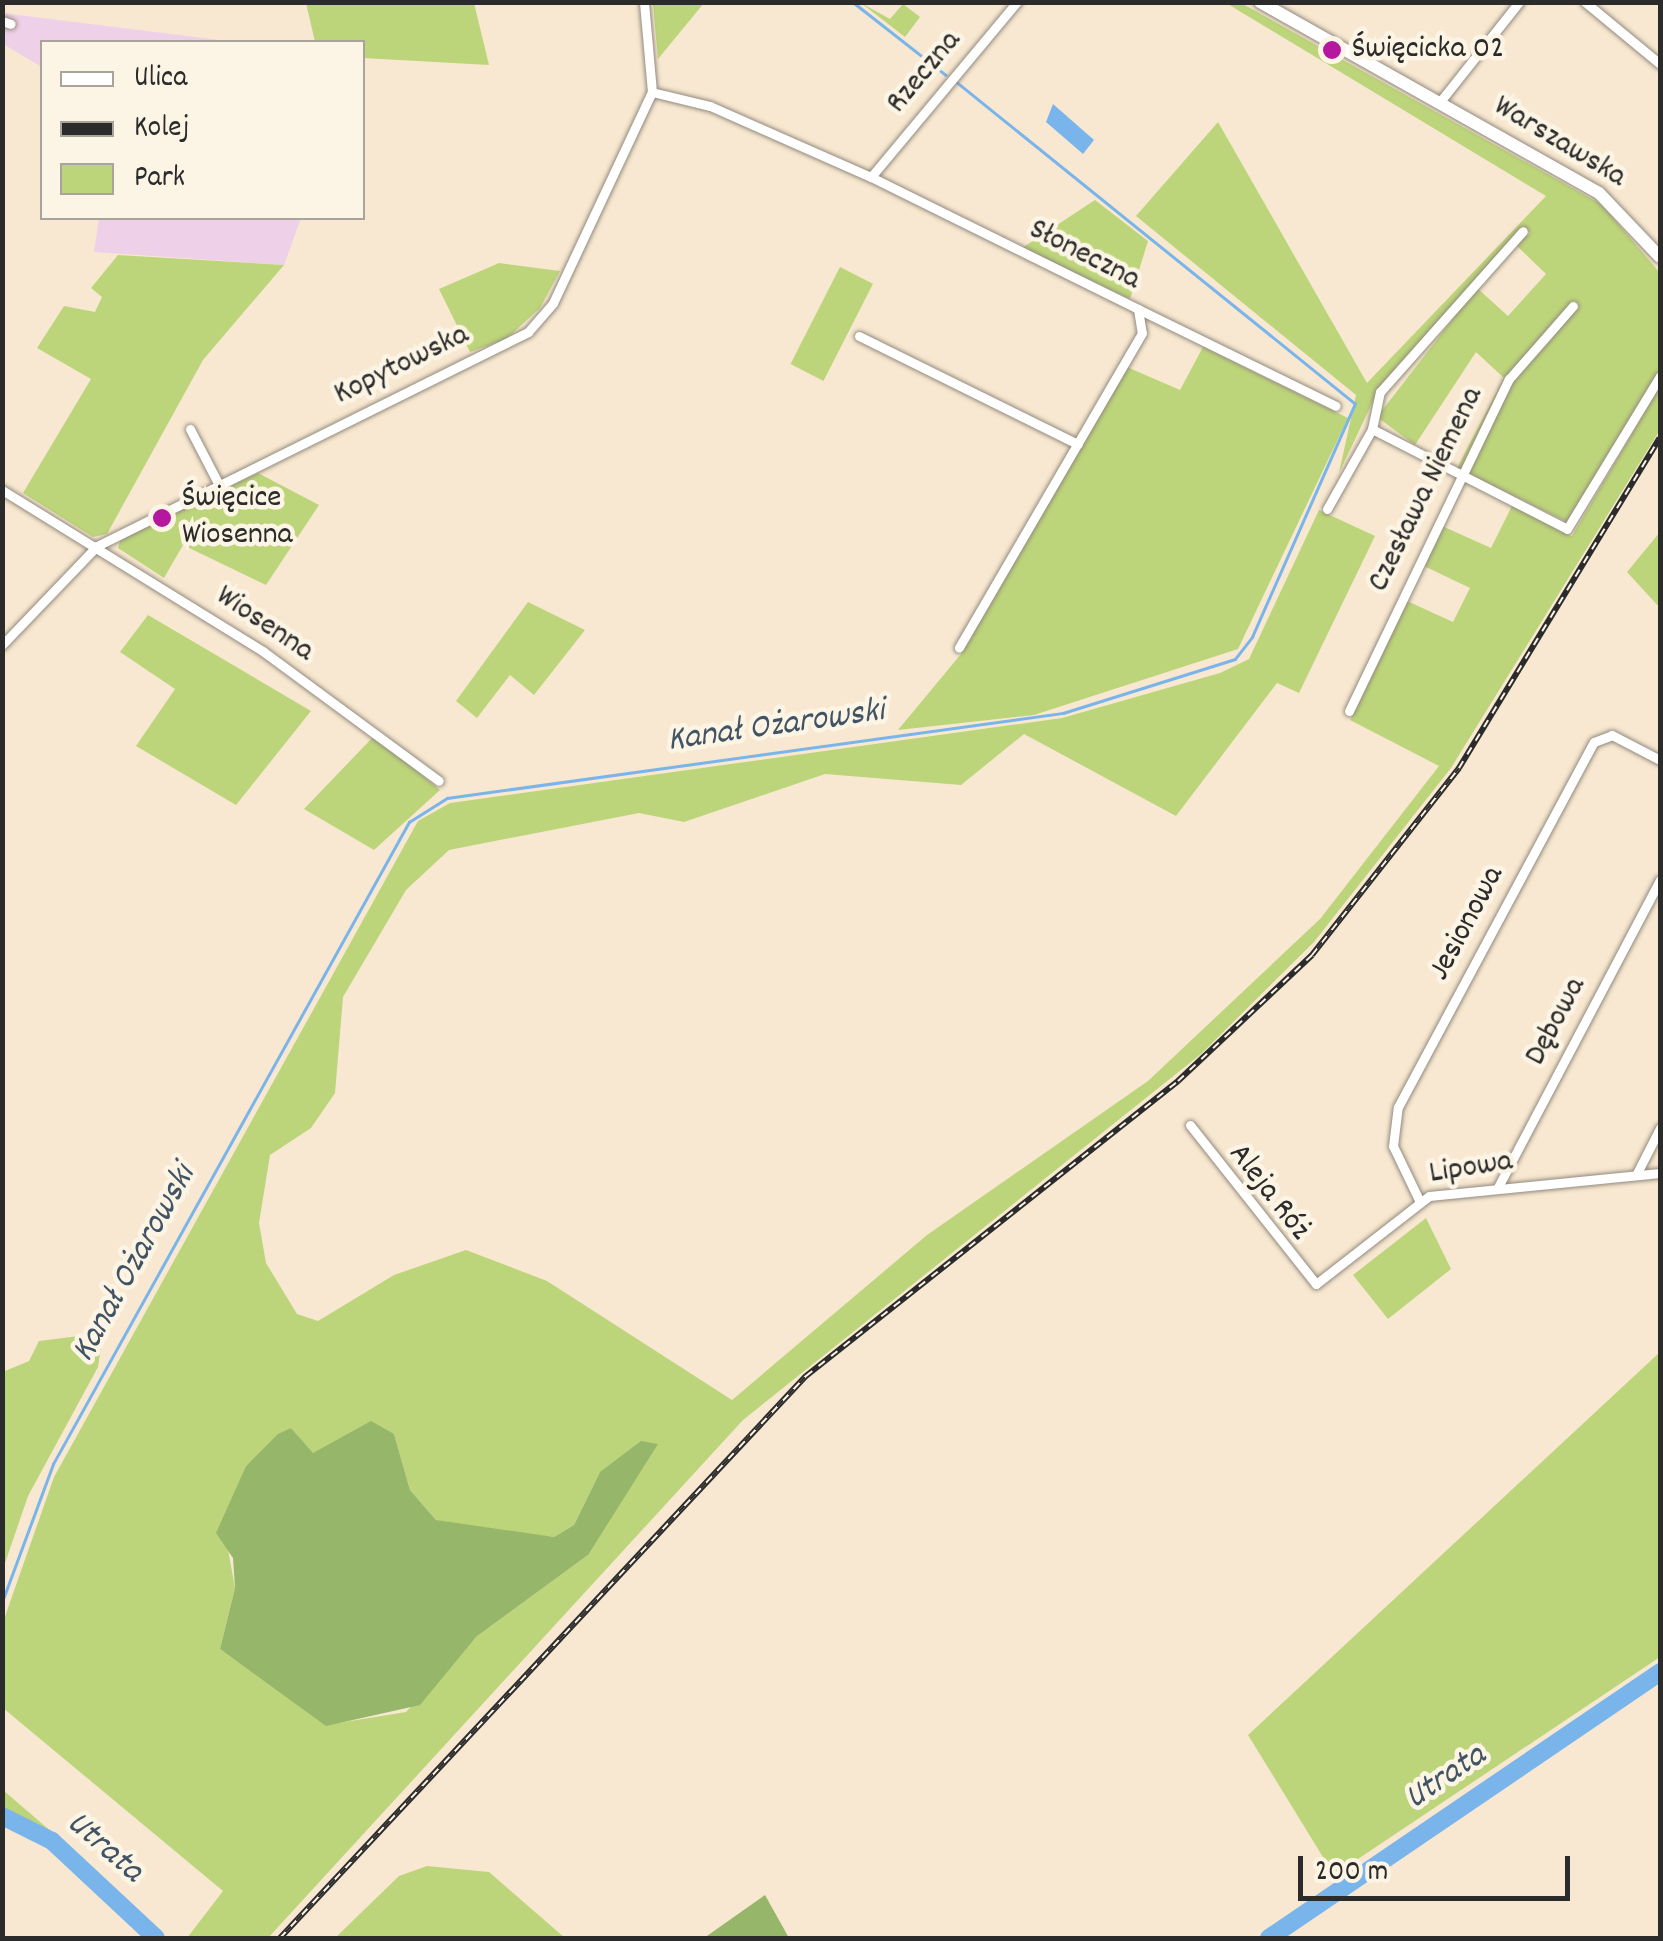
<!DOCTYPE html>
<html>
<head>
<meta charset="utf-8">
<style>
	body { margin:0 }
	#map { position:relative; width:1663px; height:1941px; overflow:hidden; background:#f8e8d1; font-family:Dekko,sans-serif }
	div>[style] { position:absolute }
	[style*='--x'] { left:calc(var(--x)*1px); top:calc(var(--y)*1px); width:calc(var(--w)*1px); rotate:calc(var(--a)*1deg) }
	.built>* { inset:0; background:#eed0e8 }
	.green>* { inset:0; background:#bdd57a; transform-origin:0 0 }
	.forest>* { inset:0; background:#96b66a }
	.water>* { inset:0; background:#79b4ea }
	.stream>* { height:2.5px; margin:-1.25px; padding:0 1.25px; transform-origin:1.25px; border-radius:1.25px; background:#79b4ea }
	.river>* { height:18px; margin:-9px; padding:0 9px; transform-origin:9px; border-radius:9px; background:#79b4ea }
	.roads { filter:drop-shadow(0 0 2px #928a7e) drop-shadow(0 0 2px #928a7e) }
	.minor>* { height:9px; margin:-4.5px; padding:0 4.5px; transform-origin:4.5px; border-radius:4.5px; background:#fff }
	.secondary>* { height:12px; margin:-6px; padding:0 6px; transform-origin:6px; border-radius:6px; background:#fff }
	.rail>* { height:6px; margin-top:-3px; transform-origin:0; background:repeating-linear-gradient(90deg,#fcf5e5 0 8px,#2b2b2b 0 16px); box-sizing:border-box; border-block:2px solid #2b2b2b }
	.dots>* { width:28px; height:28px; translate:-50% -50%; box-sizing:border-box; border:5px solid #fcf5e5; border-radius:50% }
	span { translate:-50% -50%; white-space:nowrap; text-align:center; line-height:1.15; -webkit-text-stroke:9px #fcf5e5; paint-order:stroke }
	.poi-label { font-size:32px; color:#2b2b2b }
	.left { translate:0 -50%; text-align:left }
	.street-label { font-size:32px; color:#2b2b2b }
	.water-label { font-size:35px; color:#425464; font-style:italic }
	.frame { position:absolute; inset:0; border:5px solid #2b2b2b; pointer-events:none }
	.legend { position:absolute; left:40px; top:40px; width:325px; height:180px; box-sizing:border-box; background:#fcf5e5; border:2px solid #a8a49b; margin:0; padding:12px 18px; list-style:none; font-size:30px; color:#2b2b2b }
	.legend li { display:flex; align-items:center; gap:20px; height:50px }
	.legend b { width:50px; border:2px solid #a8a49b }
	.scale { position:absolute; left:1298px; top:1856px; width:272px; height:45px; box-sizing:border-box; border:5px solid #2b2b2b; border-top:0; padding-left:12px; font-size:30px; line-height:35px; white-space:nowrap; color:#2b2b2b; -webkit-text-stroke:8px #fcf5e5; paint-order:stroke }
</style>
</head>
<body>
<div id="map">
	<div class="built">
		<div style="clip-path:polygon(2px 13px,235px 42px,42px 42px,42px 67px,3px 44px)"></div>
		<div style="clip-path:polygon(99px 218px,301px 218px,284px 265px,94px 252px)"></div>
	</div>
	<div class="green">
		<div style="clip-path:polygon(306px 3px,474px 3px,489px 65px,363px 58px,362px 42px,315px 42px)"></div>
		<div style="clip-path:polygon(653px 3px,704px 3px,658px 59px)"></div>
		<div style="clip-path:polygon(861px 3px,890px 19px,903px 4px,920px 17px,905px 37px)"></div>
		<div style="clip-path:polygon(1226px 3px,1241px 3px,1601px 204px,1660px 273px,1660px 372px,1567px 522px,1457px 468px,1504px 378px,1476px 352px,1415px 445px,1377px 417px,1477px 288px,1508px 316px,1546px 274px,1516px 245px,1530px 233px,1524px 227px,1377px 393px,1339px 473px,1356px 395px,1136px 216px,1218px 122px,1367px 383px,1546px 196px)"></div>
		<div style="clip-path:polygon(1095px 200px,1148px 241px,1130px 299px,1022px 248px)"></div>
		<div style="clip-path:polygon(118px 255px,284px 265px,203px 360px,107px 534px,93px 537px,23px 493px,91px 379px,37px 348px,64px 306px,95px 312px,102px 297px,91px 288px)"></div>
		<div style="clip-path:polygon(499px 263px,560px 271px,540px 308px,506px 339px,470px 352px,439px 289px)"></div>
		<div style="left:840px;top:267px;width:37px;height:109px;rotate:27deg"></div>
		<div style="clip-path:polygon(1203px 347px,1348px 418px,1238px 649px,1034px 715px,898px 730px,961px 654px,1127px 367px,1180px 390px)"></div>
		<div style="clip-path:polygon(evenodd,1660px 386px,1660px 430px,1451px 768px,1314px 942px,1201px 1054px,743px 1420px,268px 1938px,187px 1938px,223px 1891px,3px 1708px,2px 1625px,54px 1477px,418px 821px,450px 803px,1062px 718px,1220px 673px,1249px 659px,1319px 510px,1375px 536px,1299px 693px,1277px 683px,1176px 816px,1024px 734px,961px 785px,825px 774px,684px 822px,639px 813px,449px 850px,406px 890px,343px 997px,335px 1093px,311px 1128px,270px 1155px,259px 1223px,266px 1263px,297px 1314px,318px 1321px,394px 1275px,466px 1250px,547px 1281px,732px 1400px,927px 1235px,1148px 1081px,1320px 919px,1439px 766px,1350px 720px,1407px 601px,1453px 622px,1470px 588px,1424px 566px,1442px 526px,1491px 548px,1512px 506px,1572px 536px,1660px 386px,291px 1428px,313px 1454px,394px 1434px,410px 1490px,436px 1520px,464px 1529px,554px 1537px,574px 1525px,600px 1472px,588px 1555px,476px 1637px,406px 1712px,326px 1725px,220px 1649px,235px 1588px,223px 1521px,246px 1466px,291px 1428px)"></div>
		<div style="clip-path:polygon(258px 473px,319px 505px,266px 585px,183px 545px,164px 578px,118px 548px,121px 538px)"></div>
		<div style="clip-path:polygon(1660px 532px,1660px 608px,1627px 572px)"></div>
		<div style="clip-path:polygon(528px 602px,585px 630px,534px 695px,510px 675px,477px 718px,456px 701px)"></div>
		<div style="clip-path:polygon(148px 615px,311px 711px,236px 805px,136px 746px,175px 689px,120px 652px)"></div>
		<div style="clip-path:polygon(374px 736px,440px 790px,374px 850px,304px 809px)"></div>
		<div style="clip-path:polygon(1426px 1218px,1451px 1269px,1388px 1319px,1353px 1275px)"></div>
		<div style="clip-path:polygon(103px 1333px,98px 1367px,28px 1496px,3px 1569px,5px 1371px,29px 1361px,39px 1341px)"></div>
		<div style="clip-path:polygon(1660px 1352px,1660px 1657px,1334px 1875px,1248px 1735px)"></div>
		<div style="clip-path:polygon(3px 1790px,68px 1846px,3px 1810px)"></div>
		<div style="clip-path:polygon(427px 1866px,489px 1872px,565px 1938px,335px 1938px,399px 1876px)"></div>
	</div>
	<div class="forest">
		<div style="clip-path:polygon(371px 1421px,394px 1434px,410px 1490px,436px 1520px,554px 1537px,574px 1525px,600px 1472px,641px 1441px,658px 1444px,588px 1555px,476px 1637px,420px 1705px,326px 1726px,220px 1649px,235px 1588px,233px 1558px,216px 1533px,246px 1466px,278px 1434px,291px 1428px,313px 1453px)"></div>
		<div style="clip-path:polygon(765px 1895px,789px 1938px,704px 1938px)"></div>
	</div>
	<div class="water">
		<div style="clip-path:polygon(1053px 104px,1094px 140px,1083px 154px,1046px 122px)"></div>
	</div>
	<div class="stream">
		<div style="--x:853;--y:2;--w:118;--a:38.1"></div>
		<div style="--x:2;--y:1602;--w:147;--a:-69.7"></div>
		<div style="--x:53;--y:1464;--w:734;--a:-60.99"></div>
		<div style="--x:409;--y:822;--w:45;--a:-32.3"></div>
		<div style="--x:447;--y:798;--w:622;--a:-7.86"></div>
		<div style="--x:1063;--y:713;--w:180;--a:-17.4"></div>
		<div style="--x:1235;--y:659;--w:28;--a:-52"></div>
		<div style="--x:1252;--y:637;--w:255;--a:-66.2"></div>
		<div style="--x:1355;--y:404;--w:511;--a:-141.11"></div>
	</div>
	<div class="river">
		<div style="--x:2;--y:1816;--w:56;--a:26.6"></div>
		<div style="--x:52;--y:1841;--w:142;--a:43"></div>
		<div style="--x:1269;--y:1938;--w:473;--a:-34.2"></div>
	</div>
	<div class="roads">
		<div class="minor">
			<div style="--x:1585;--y:2;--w:97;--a:39.6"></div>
			<div style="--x:2;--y:21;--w:9;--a:18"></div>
			<div style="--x:652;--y:92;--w:60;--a:13.6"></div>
			<div style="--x:710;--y:106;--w:176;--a:23.8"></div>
			<div style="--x:871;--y:177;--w:298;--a:26.3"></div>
			<div style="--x:1138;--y:309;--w:24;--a:81"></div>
			<div style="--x:1142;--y:333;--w:364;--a:120.2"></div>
			<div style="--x:1439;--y:103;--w:129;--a:-51.6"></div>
			<div style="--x:871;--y:177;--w:228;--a:-50.2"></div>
			<div style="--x:1138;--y:309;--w:220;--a:26.1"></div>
			<div style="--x:859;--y:336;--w:244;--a:26.3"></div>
			<div style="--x:190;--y:429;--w:63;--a:62.6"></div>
			<div style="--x:1372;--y:429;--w:219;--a:27.1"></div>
			<div style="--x:1567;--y:529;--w:179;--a:-58.7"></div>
			<div style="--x:2;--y:490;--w:308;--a:31.7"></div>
			<div style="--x:264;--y:652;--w:217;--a:36.4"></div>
			<div style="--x:1327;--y:509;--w:92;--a:-60.6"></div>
			<div style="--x:1372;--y:429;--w:38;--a:-78"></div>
			<div style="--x:1380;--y:392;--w:215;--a:-48.4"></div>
			<div style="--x:2;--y:645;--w:137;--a:-46.2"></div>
			<div style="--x:97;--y:546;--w:481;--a:-26.4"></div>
			<div style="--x:528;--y:332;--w:38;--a:-49"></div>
			<div style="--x:553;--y:303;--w:233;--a:-64.9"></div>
			<div style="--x:652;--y:92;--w:90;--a:-95.1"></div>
			<div style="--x:1349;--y:711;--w:369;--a:-64.3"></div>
			<div style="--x:1509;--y:379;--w:97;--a:-48.8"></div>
			<div style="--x:1190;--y:1125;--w:203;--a:51.6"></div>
			<div style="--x:1316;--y:1284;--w:143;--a:-37.9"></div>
			<div style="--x:1429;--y:1196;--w:232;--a:-5.7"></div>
			<div style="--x:1636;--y:1175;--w:53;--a:-62.9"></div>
			<div style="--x:1498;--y:1187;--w:347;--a:-62.2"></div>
			<div style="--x:1420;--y:1202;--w:62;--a:-115.7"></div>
			<div style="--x:1393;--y:1146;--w:39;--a:-83"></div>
			<div style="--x:1398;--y:1107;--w:414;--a:-61.8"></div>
			<div style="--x:1594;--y:742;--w:19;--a:-21"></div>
			<div style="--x:1612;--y:735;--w:54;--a:27.5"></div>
		</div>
		<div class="secondary">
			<div style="--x:1260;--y:2;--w:389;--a:29.4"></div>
			<div style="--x:1599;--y:193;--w:88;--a:46.4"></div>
		</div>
	</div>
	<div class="rail">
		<div style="--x:280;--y:1938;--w:770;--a:-46.9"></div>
		<div style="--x:806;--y:1376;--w:475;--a:-38.4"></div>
		<div style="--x:1178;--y:1081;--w:184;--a:-43.2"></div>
		<div style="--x:1312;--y:955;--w:238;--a:-51.8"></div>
		<div style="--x:1459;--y:768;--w:386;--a:-58.7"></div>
	</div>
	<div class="dots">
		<div style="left:1332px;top:50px;background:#b5179e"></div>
		<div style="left:162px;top:518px;background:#b5179e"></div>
	</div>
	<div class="poi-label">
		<span class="left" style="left:1352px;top:50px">Święcicka 02</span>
		<span class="left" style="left:182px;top:518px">Święcice<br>Wiosenna</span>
	</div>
	<div class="street-label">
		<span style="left:925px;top:73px;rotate:-50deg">Rzeczna</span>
		<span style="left:1559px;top:143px;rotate:31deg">Warszawska</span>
		<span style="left:1084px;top:256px;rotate:27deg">Słoneczna</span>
		<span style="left:402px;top:366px;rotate:-26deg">Kopytowska</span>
		<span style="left:1427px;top:490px;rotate:-64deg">Czesława Niemena</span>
		<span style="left:264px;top:625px;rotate:34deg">Wiosenna</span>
		<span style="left:1468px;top:924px;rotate:-62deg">Jesionowa</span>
		<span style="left:1557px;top:1022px;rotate:-62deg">Dębowa</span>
		<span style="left:1471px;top:1169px;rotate:-9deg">Lipowa</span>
		<span style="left:1268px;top:1193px;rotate:52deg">Aleja Róż</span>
	</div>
	<div class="water-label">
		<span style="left:776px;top:727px;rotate:-8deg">Kanał Ożarowski</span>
		<span style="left:135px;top:1264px;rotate:-61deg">Kanał Ożarowski</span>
		<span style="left:1446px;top:1778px;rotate:-34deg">Utrata</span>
		<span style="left:104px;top:1848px;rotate:41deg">Utrata</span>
	</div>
	<div class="frame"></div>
	<ul class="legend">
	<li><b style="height:12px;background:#fff"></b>Ulica</li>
	<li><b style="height:12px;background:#2b2b2b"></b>Kolej</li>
	<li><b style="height:28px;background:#bdd57a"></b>Park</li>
	</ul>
	<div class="scale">200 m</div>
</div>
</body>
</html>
